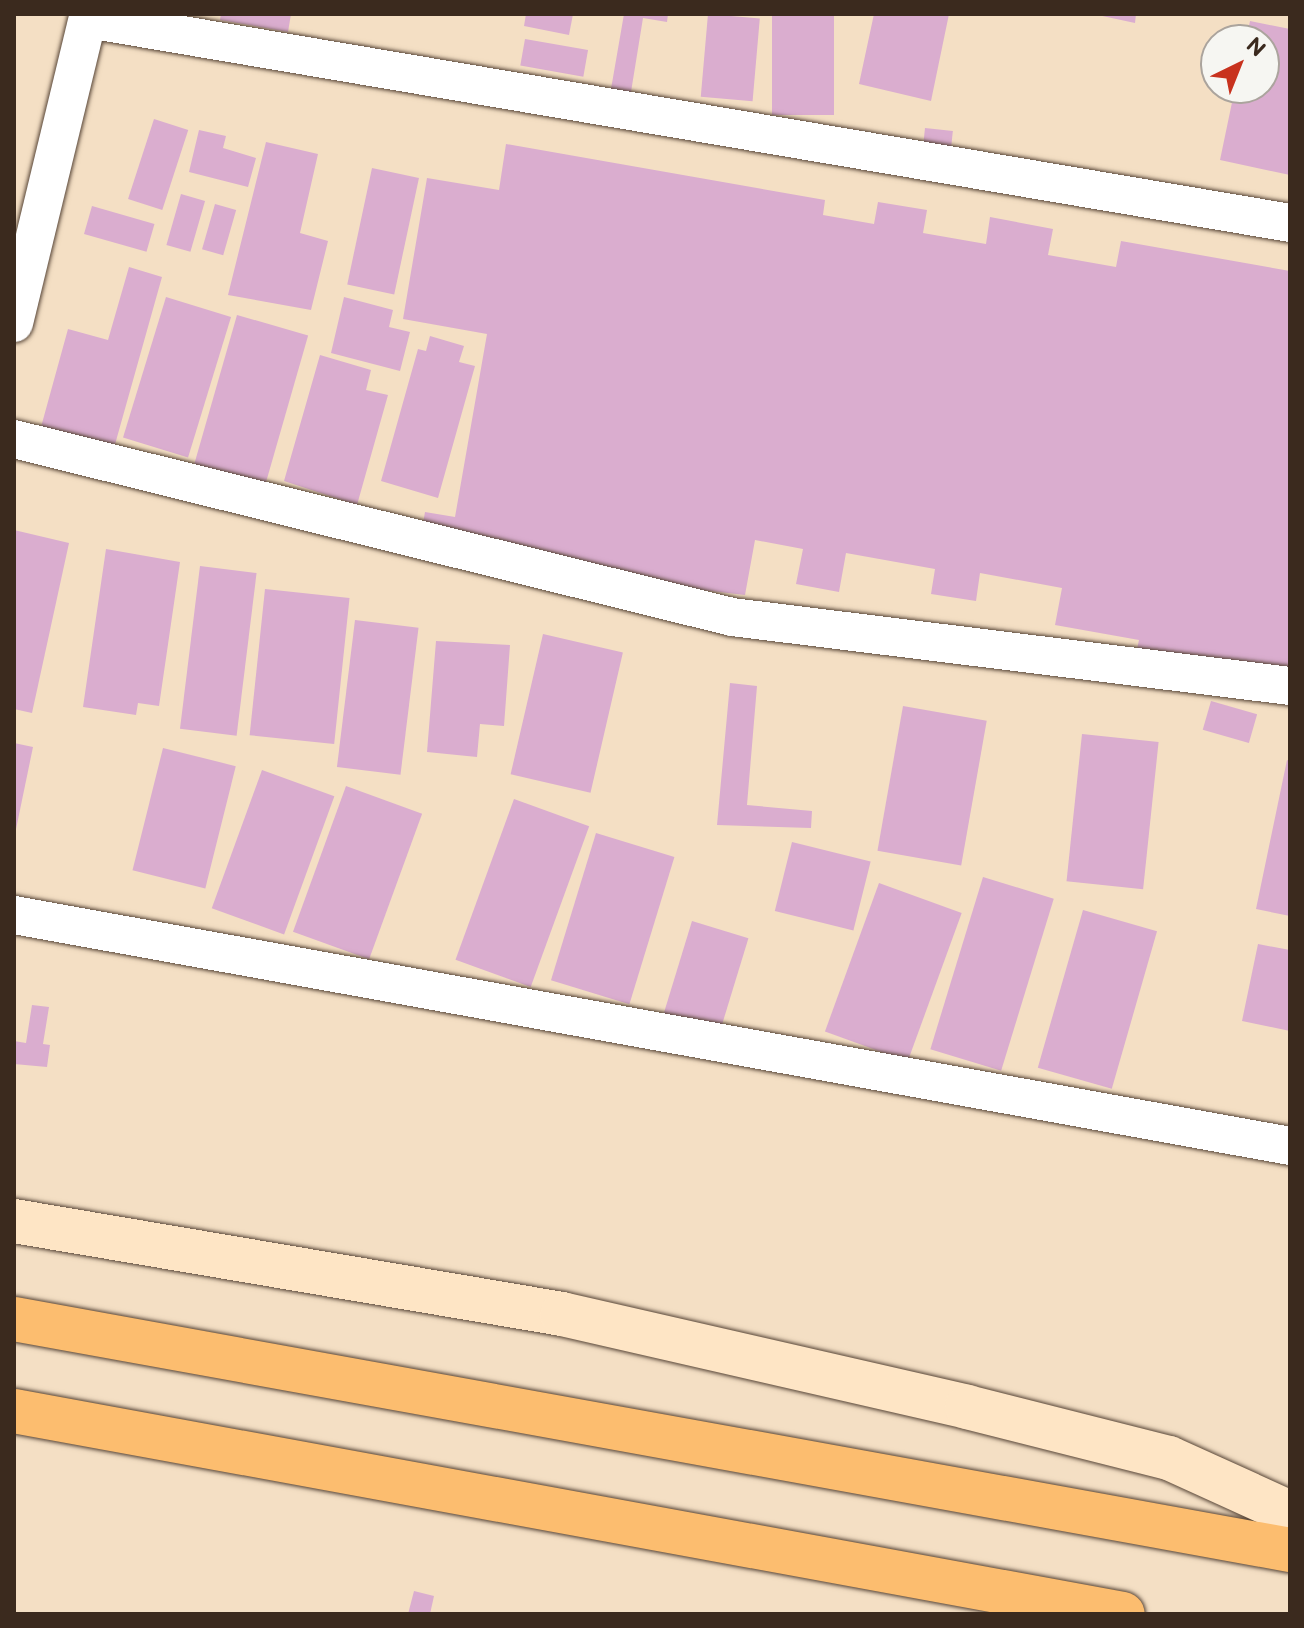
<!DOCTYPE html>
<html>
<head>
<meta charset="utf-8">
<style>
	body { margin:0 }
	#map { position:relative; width:1304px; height:1628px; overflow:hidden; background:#f4dfc4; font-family:"Balsamiq Sans",sans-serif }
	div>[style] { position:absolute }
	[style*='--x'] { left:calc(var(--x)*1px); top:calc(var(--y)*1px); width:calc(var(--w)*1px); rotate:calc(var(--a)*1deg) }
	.building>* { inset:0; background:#daadcf; transform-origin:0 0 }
	.roads { filter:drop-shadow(0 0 2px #574537) drop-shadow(0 0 2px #574537) }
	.street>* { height:38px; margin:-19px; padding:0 19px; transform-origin:19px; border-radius:19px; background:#fff }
	.secondary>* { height:44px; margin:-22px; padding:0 22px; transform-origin:22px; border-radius:22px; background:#fee5c5 }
	.highway>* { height:44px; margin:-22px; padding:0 22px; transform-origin:22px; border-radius:22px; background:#fcbd6f }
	span { translate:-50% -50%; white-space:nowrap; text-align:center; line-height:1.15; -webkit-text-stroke:6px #f6f6f2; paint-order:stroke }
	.frame { position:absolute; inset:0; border:16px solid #3b2a1e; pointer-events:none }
	.north { position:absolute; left:1200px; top:24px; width:80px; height:80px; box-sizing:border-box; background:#f6f6f2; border:2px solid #aba49d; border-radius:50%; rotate:43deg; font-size:22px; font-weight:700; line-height:32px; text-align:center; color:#3b2a1e }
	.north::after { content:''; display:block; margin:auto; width:28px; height:36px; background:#c8321e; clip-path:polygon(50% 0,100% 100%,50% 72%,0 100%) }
</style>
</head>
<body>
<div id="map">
	<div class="building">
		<div style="clip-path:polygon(221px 14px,291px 14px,288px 32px,220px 20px)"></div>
		<div style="clip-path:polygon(526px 14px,573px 14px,569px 35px,524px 26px)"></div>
		<div style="clip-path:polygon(624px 14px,668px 14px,667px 22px,643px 18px,631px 92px,611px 89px)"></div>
		<div style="left:708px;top:14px;width:52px;height:83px;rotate:5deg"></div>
		<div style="left:772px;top:14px;width:62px;height:101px"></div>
		<div style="clip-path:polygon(874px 14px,949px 14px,931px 101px,859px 84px)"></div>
		<div style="clip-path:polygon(1093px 14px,1136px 14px,1135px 23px)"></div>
		<div style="clip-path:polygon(1250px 21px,1290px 29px,1290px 175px,1220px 160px,1235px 88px,1264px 88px,1264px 40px,1246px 40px)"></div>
		<div style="left:525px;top:39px;width:64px;height:27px;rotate:10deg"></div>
		<div style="left:154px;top:119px;width:36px;height:84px;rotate:18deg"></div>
		<div style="left:925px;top:128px;width:28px;height:20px;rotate:6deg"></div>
		<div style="clip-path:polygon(199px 130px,226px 136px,223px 148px,256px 158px,248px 187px,189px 172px)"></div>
		<div style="clip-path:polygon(266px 142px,318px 154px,300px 233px,328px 241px,311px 310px,228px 295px)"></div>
		<div style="clip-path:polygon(506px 144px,825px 200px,823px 215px,874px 224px,878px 202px,927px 210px,923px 233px,986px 244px,990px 217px,1053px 229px,1048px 255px,1116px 267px,1121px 241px,1290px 271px,1290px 676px,1137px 649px,1139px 640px,1055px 625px,1062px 588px,980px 573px,976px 601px,931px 594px,935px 569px,846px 553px,839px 592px,796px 584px,803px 549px,755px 540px,745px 595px,417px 557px,425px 512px,455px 517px,487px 334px,403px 319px,427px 178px,499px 190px)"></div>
		<div style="left:372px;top:168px;width:48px;height:119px;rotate:12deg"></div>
		<div style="left:181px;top:194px;width:25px;height:53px;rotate:16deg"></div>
		<div style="left:215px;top:204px;width:22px;height:47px;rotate:16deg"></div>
		<div style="left:92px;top:206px;width:65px;height:29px;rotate:16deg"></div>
		<div style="clip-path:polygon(129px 267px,162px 277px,114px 448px,41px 427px,68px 329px,108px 340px)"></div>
		<div style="left:166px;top:297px;width:68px;height:147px;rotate:17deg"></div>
		<div style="clip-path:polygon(344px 297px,393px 310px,389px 327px,410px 332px,400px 371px,331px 353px)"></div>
		<div style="left:237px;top:315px;width:74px;height:156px;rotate:16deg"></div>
		<div style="clip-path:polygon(430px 336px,464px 346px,459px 362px,475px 366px,438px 498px,381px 481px,418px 349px,426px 351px)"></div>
		<div style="clip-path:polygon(320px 355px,371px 370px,366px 390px,388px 395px,357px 505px,284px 481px)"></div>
		<div style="clip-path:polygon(14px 530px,69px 543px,32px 713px,14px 709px)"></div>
		<div style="clip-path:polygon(106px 549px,180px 562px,159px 706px,138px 703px,136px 715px,83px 707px)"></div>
		<div style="left:200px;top:566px;width:57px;height:164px;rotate:7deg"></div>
		<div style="left:265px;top:589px;width:85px;height:147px;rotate:6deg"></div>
		<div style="left:355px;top:620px;width:64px;height:148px;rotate:7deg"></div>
		<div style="left:543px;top:634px;width:82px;height:144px;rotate:13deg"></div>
		<div style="clip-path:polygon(436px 641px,510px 645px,504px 726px,480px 724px,477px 757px,427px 752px)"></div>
		<div style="clip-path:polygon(730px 683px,757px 686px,747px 805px,812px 811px,811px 828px,717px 825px)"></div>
		<div style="left:1211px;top:701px;width:48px;height:30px;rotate:16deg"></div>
		<div style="left:903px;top:706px;width:85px;height:147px;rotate:10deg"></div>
		<div style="left:1082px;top:734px;width:77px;height:148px;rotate:6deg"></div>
		<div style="clip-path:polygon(14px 743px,33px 747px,15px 834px,14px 834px)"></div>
		<div style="left:163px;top:748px;width:75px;height:126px;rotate:14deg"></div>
		<div style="clip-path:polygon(1287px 760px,1290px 761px,1290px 916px,1256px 909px)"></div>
		<div style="left:262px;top:770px;width:77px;height:147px;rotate:20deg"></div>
		<div style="left:346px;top:786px;width:81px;height:155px;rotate:20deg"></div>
		<div style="left:514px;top:799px;width:80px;height:171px;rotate:20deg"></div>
		<div style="left:596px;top:833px;width:82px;height:154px;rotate:17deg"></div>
		<div style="left:792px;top:842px;width:81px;height:71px;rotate:14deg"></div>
		<div style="left:983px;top:877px;width:74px;height:180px;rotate:17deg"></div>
		<div style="left:879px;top:883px;width:88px;height:158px;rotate:20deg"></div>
		<div style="left:1083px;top:910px;width:77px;height:164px;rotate:16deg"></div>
		<div style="left:692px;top:921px;width:59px;height:107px;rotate:17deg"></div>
		<div style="clip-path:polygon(1258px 944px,1290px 950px,1290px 1031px,1242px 1021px)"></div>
		<div style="clip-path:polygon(32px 1005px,49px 1007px,43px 1044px,50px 1045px,47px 1067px,14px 1064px,14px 1041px,26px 1043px)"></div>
		<div style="clip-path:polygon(414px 1591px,434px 1596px,430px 1614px,408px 1614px)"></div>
	</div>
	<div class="roads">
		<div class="street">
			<div style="--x:88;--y:19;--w:1219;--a:9.63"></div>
			<div style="--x:14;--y:323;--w:318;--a:-76.4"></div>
			<div style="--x:14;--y:439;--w:740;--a:13.92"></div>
			<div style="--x:732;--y:617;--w:562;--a:7.05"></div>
			<div style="--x:14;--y:915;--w:1297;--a:10.26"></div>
		</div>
		<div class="secondary">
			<div style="--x:14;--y:1221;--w:556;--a:9.63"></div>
			<div style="--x:562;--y:1314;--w:416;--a:12.9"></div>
			<div style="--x:967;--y:1407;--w:208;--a:14.2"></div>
			<div style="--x:1169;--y:1458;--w:133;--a:24.4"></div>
		</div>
		<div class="highway">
			<div style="--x:14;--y:1319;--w:1297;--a:10.26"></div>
			<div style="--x:14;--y:1411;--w:1127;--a:10.37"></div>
		</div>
	</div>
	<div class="frame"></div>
	<div class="north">N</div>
</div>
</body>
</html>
